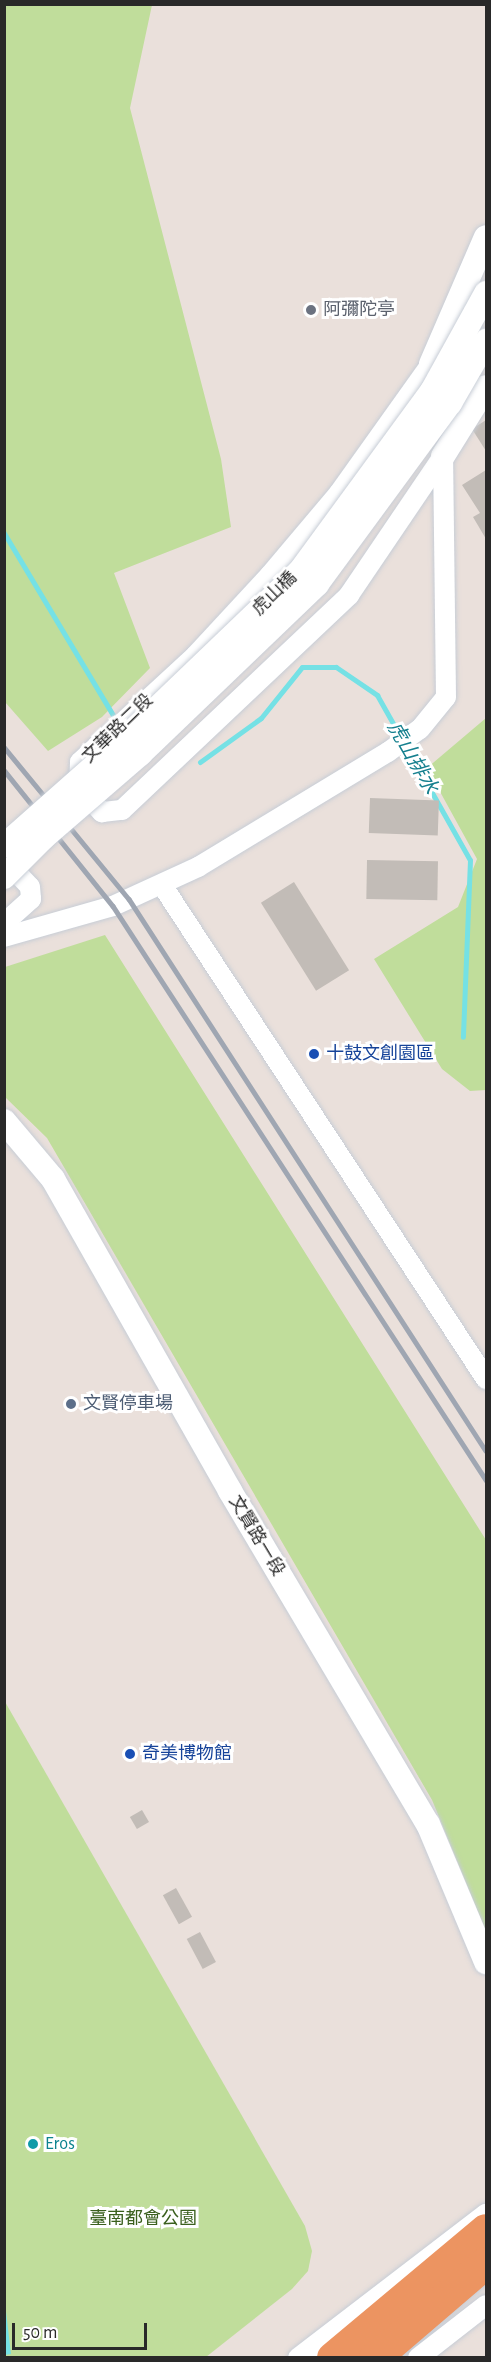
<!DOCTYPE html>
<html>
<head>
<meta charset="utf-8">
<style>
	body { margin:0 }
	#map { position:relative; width:491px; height:2362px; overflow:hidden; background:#eae0db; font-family:"Alegreya Sans","Noto Sans TC",sans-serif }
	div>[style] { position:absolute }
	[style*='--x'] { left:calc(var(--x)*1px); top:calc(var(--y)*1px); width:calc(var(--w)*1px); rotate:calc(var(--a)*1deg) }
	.green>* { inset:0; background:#c0dd9b }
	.water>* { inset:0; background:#75e1e5 }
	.stream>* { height:5px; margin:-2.5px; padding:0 2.5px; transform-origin:2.5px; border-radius:2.5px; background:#75e1e5 }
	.building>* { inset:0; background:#c2bcb7; transform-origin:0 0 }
	.roads { filter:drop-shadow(0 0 2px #c7cdd6) drop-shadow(0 0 2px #c7cdd6) }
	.minor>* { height:20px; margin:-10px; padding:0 10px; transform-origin:10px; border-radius:10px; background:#fff }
	.tertiary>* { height:24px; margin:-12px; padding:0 12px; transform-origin:12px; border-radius:12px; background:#fff }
	.trunk>* { height:32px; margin:-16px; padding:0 16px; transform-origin:16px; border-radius:16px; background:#ec9461 }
	.rail>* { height:4.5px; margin:-2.25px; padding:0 2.25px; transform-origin:2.25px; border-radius:2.25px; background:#9fa6b2 }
	.bridges { filter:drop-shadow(0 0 2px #c7cdd6) drop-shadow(0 0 2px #c7cdd6) }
	.tertiary-bridge>* { height:24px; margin:-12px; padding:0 12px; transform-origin:12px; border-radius:12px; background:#fff }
	.dots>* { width:16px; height:16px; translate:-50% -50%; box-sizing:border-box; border:3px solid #fff; border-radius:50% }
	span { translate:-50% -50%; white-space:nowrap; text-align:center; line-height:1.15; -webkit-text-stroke:6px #fff; paint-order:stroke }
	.worship-label { font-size:18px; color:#5b616d }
	.left { translate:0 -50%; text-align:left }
	.street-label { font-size:18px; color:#292929 }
	.transit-label { font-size:18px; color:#164399 }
	.service-label { font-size:18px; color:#4e5e75 }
	.culture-label { font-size:18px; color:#0d838f }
	.park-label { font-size:18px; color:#3b601e }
	.water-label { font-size:20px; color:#16808f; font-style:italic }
	.frame { position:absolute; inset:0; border:6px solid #292929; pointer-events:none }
	.scale { position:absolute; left:12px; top:2323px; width:135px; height:27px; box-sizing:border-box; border:3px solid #292929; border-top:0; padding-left:8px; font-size:18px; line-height:21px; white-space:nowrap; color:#292929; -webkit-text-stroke:4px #fff; paint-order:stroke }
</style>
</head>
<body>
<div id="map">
	<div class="green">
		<div style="clip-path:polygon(4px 5px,152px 5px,130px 108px,221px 459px,231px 527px,114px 573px,150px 668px,102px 717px,48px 751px,5px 702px)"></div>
		<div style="clip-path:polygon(486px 718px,486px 1090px,470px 1091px,442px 1069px,374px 959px,458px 907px,477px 859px,427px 768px)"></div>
		<div style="clip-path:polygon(105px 935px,486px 1540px,486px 1931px,432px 1800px,47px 1138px,5px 1097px,5px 967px)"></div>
		<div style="clip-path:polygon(4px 1700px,305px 2226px,312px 2251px,308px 2271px,292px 2289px,206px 2357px,5px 2357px)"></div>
	</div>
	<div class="water">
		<div style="clip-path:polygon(5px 2303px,11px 2354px,5px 2355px,4px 2355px)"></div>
	</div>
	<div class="stream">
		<div style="--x:4;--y:533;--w:214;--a:59.1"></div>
		<div style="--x:200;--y:762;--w:75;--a:-35.8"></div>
		<div style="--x:261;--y:718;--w:65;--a:-51.2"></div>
		<div style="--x:302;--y:667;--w:34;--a:0"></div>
		<div style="--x:336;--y:667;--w:50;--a:34.3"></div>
		<div style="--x:377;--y:695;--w:189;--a:60.6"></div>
		<div style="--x:470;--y:860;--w:177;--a:92.3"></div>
	</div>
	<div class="building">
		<div style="clip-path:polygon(486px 420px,486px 451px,472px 429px)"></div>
		<div style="clip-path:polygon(486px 470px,486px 539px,473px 517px,480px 513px,462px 485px)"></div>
		<div style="left:370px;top:798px;width:69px;height:35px;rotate:2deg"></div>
		<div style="left:367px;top:860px;width:71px;height:39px;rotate:1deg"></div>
		<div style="left:294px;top:882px;width:104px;height:39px;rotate:58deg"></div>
		<div style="left:142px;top:1810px;width:14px;height:14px;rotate:60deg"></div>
		<div style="left:176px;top:1888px;width:33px;height:15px;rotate:61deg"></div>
		<div style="left:200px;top:1932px;width:34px;height:15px;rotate:62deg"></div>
	</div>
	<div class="roads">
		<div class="minor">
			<div style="--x:431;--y:364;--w:158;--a:125.5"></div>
			<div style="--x:339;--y:493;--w:107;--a:130.1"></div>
			<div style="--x:270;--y:575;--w:109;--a:132.8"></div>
			<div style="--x:196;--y:655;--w:158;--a:137.3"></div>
			<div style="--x:80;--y:762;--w:24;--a:92"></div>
			<div style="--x:79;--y:786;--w:35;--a:49"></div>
			<div style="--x:102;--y:812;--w:20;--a:-6"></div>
			<div style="--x:122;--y:810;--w:313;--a:-43.4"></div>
			<div style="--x:349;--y:595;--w:168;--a:-55.9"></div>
			<div style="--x:4;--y:859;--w:38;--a:47"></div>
			<div style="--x:30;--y:887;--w:12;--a:85"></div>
			<div style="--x:31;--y:899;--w:36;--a:138"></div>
			<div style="--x:162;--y:885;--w:591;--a:56.74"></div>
			<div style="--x:4;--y:937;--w:113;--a:-15.9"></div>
			<div style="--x:113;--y:906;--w:94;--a:-24.6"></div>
			<div style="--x:198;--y:867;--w:222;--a:-31.2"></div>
			<div style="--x:388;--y:752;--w:39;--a:-36"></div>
			<div style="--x:420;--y:729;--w:41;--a:-50.9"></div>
			<div style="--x:446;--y:697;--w:244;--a:-90.7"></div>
			<div style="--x:298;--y:2358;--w:237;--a:-37.5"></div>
			<div style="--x:418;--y:2358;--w:86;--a:-37.9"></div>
		</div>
		<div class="tertiary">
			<div style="--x:431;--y:364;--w:138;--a:-66.6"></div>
			<div style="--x:443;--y:456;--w:81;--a:-58.1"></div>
			<div style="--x:4;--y:1121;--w:76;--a:49.8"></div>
			<div style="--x:53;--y:1179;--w:359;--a:60.4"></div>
			<div style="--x:230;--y:1491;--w:387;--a:59.3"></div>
			<div style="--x:428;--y:1824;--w:150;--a:67.2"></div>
		</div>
		<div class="trunk">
			<div style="--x:333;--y:2358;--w:199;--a:-39.9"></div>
			<div style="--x:375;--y:2358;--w:146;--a:-40.6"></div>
		</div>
	</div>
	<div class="rail">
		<div style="--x:4;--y:747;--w:197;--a:50.6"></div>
		<div style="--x:129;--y:899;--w:657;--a:57.11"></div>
		<div style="--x:4;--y:770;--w:174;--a:51.3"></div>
		<div style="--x:113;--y:906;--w:685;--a:56.98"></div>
	</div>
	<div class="bridges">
		<div class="tertiary-bridge">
			<div style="--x:4;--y:846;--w:163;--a:-41.5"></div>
			<div style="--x:126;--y:738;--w:243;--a:-43.8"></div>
			<div style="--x:301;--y:570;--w:222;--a:-53.8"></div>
			<div style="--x:432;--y:391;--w:112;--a:-61.1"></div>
			<div style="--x:4;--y:877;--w:57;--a:-45"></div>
			<div style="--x:44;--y:837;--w:127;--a:-40.8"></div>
			<div style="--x:140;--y:754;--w:245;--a:-43.8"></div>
			<div style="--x:317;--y:584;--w:225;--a:-53.7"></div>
			<div style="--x:450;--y:403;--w:72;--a:-59.9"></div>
		</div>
	</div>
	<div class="dots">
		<div style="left:311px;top:310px;background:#6b7280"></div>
		<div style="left:314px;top:1054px;background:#1a4fb4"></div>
		<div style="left:71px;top:1404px;background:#5c6f8a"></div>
		<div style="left:130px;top:1754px;background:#1a4fb4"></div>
		<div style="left:33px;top:2144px;background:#0f9aa8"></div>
	</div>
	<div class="worship-label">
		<span class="left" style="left:323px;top:310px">阿彌陀亭</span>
	</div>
	<div class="street-label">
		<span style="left:275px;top:594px;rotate:-44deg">虎山橋</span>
		<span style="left:118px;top:729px;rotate:-44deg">文華路二段</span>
		<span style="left:256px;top:1536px;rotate:59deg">文賢路一段</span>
	</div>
	<div class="transit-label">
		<span class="left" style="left:326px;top:1054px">十鼓文創園區</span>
		<span class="left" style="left:142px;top:1754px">奇美博物館</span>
	</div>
	<div class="service-label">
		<span class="left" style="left:83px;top:1404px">文賢停車場</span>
	</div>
	<div class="culture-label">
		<span class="left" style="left:45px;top:2144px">Eros</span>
	</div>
	<div class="park-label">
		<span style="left:143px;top:2219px">臺南都會公園</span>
	</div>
	<div class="water-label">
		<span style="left:412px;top:758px;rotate:60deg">虎山排水</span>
	</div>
	<div class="frame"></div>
	<div class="scale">50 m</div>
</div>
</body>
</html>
